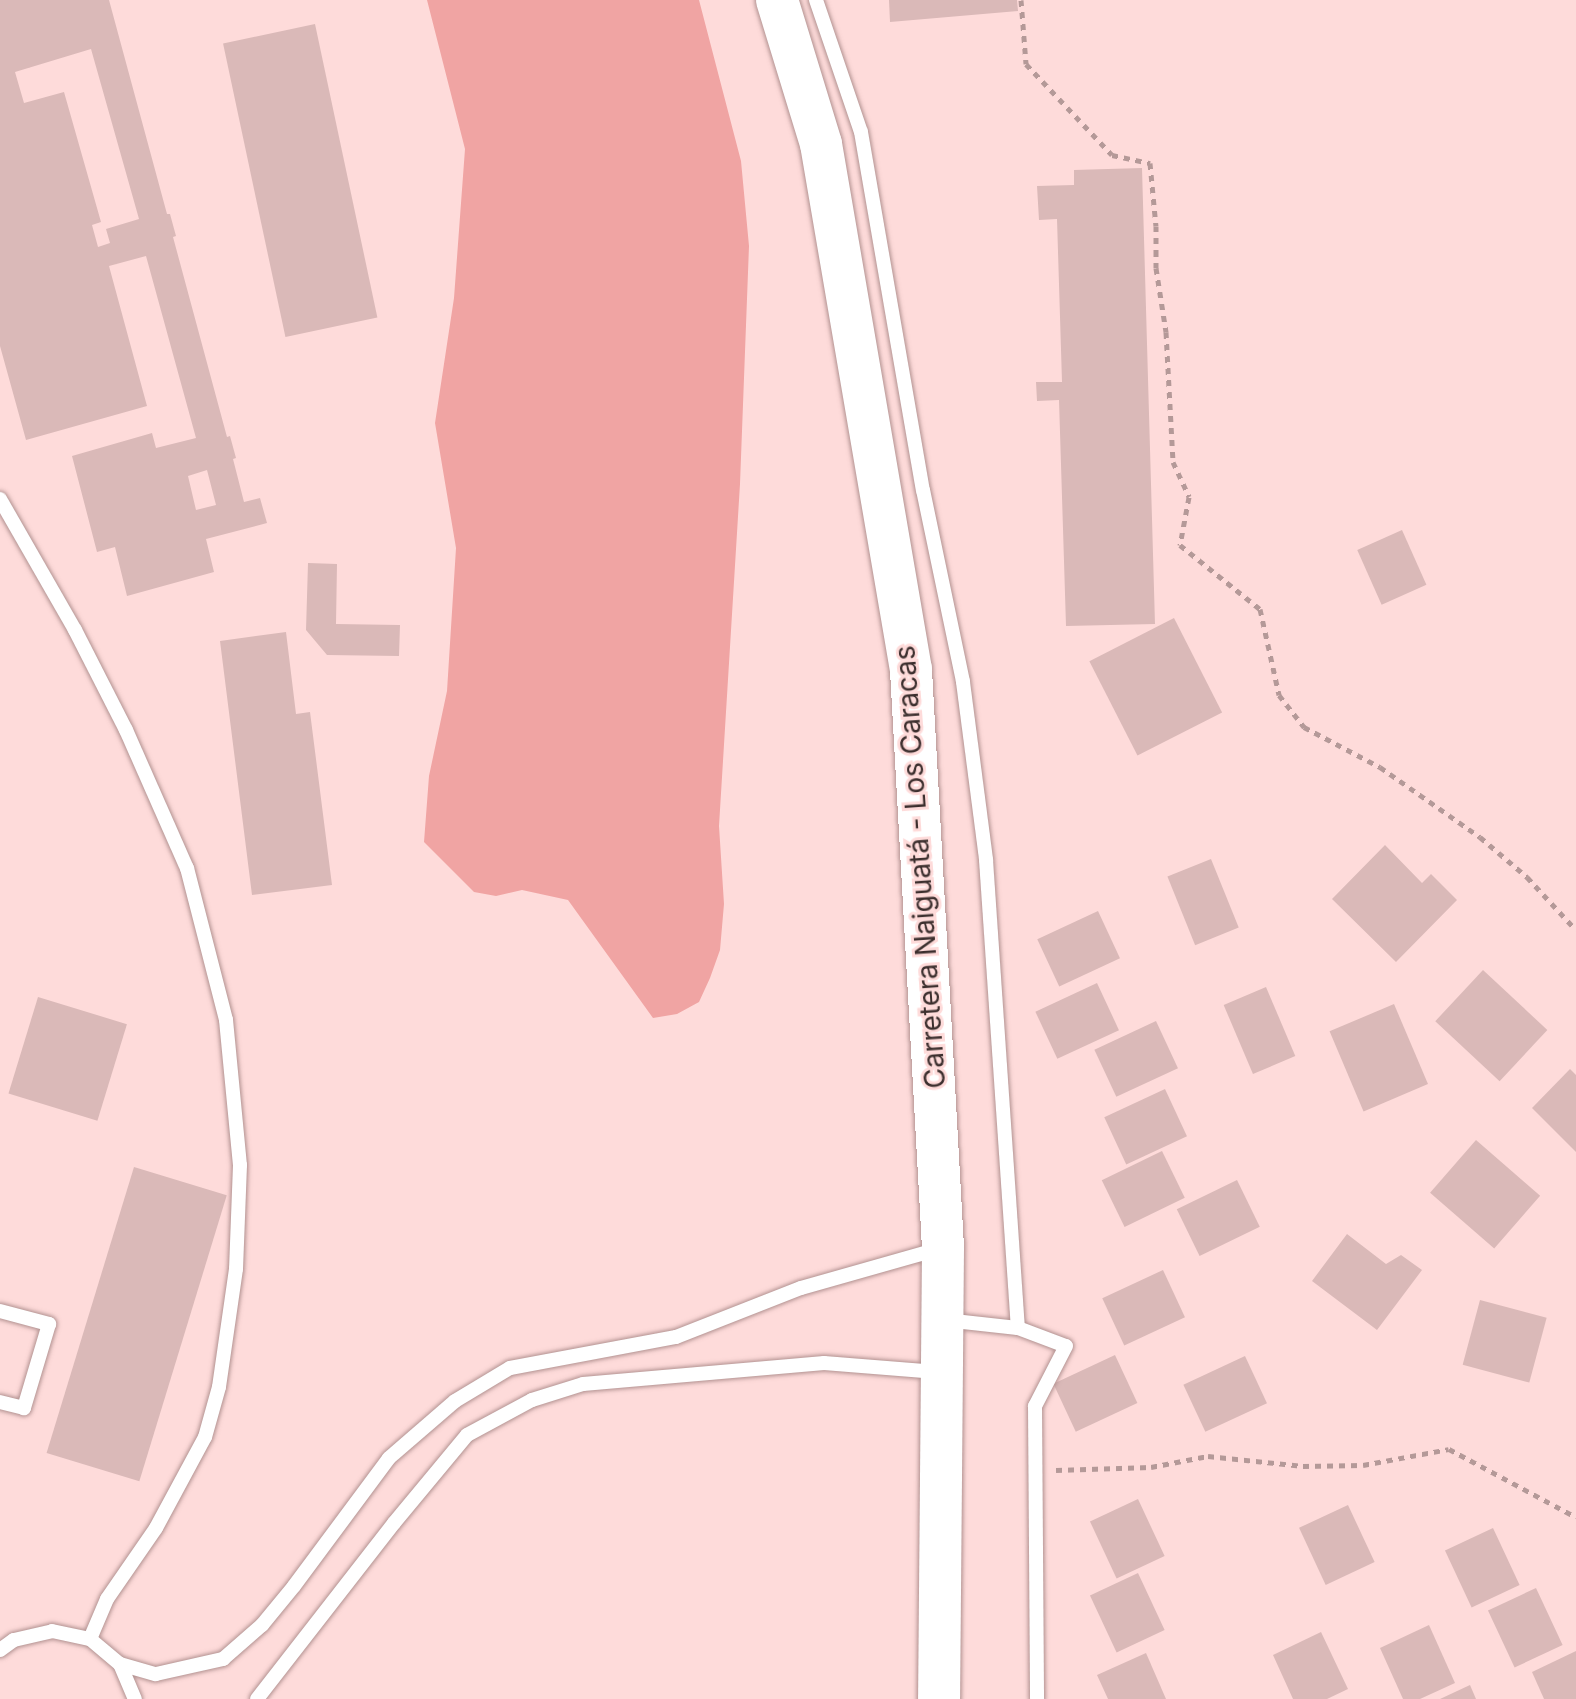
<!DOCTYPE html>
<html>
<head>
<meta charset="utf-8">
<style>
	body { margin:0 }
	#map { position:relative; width:1576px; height:1699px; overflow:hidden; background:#fedbda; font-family:Inter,sans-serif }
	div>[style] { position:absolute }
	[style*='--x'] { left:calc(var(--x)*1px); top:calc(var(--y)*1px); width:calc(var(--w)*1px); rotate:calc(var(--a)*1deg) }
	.green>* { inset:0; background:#f0a4a3 }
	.building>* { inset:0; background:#dab9b8; transform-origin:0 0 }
	.path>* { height:5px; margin-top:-2.5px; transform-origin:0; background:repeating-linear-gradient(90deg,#b49998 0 6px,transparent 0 12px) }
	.roads { filter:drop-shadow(0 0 2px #b29291) drop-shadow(0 0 2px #b29291) }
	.service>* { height:14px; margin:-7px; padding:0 7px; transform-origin:7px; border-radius:7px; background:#fff }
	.secondary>* { height:42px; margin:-21px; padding:0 21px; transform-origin:21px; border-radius:21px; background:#fff }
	span { translate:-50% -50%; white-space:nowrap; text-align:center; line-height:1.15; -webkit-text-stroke:6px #fedbda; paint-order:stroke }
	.street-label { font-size:28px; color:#3c2f2e }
</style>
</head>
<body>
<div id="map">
	<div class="green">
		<div style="clip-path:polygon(427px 0,699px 0,741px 161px,749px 246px,740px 484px,719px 826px,724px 904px,720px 950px,710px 978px,699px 1002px,677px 1014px,653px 1018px,568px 900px,522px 890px,496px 896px,474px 892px,424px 842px,429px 776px,447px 691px,456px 548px,435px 423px,454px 298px,465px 149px)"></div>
	</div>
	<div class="building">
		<div style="clip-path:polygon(evenodd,0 0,109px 0,167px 214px,170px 214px,176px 236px,173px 237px,227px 437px,230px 436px,236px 458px,233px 459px,244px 502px,260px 498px,267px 523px,206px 539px,214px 572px,127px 596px,115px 547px,97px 552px,72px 456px,152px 433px,156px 448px,196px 438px,146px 256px,109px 266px,147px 406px,26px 440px,0 346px,0 0,91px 49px,139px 219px,106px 229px,110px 243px,98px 247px,92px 225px,101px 222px,64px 92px,24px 103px,15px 72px,91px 49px,0 0,207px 470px,216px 505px,196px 510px,188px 476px,207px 470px)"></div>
		<div style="clip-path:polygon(889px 0,1017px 0,1018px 11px,890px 22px)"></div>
		<div style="left:315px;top:24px;width:300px;height:94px;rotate:78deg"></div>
		<div style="clip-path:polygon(1142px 168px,1155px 624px,1066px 626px,1059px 400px,1037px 401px,1036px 382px,1062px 382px,1057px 219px,1039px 220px,1037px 186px,1074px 185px,1074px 170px)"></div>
		<div style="left:1402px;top:530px;width:60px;height:49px;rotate:66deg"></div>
		<div style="clip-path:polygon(308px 563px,337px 564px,336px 624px,400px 625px,399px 656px,327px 655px,306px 630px)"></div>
		<div style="left:1174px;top:618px;width:106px;height:95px;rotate:63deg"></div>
		<div style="clip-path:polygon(286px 632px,296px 714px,310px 712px,332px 885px,252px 895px,220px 641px)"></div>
		<div style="clip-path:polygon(1385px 845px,1422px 883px,1431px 874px,1457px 900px,1396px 962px,1332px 899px)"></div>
		<div style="left:1211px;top:859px;width:74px;height:47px;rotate:68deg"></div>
		<div style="left:1098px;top:911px;width:52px;height:67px;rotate:65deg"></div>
		<div style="left:1483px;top:970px;width:88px;height:70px;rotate:43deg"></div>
		<div style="left:1097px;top:983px;width:52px;height:68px;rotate:65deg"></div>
		<div style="left:1266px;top:987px;width:75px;height:46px;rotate:67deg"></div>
		<div style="left:38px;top:997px;width:93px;height:101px;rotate:17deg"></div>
		<div style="left:1394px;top:1004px;width:87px;height:70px;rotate:67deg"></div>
		<div style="left:1156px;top:1021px;width:52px;height:68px;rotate:65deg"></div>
		<div style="clip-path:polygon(1570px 1069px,1576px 1075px,1576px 1152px,1532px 1108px)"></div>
		<div style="left:1165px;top:1089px;width:52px;height:67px;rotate:65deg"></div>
		<div style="left:1476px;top:1140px;width:85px;height:70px;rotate:41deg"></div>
		<div style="left:1162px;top:1151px;width:52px;height:67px;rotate:64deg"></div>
		<div style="left:134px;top:1167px;width:97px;height:299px;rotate:17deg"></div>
		<div style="left:1237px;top:1180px;width:52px;height:67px;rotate:64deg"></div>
		<div style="clip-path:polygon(1347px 1234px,1386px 1264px,1401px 1255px,1422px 1270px,1377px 1330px,1312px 1281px)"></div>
		<div style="left:1163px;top:1270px;width:52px;height:67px;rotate:65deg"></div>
		<div style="left:1480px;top:1300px;width:69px;height:67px;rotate:15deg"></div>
		<div style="left:1115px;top:1355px;width:53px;height:68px;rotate:65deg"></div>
		<div style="left:1245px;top:1356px;width:52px;height:68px;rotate:65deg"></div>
		<div style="left:1138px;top:1499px;width:63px;height:53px;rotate:65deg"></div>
		<div style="left:1348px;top:1505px;width:63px;height:54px;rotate:65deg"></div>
		<div style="left:1493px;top:1528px;width:63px;height:53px;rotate:65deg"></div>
		<div style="left:1138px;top:1573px;width:63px;height:53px;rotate:65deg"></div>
		<div style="left:1536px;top:1588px;width:63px;height:53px;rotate:65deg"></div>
		<div style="clip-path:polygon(1429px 1625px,1455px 1683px,1420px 1699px,1403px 1699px,1380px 1648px)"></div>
		<div style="clip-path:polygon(1321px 1632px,1348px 1689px,1327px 1699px,1293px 1699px,1273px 1655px)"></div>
		<div style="clip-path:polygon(1576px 1651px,1576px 1699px,1544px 1699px,1532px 1672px)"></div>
		<div style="clip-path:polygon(1146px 1653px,1166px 1699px,1108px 1699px,1097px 1675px)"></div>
		<div style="clip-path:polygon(1470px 1685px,1476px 1699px,1440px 1699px)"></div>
	</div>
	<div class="path">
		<div style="--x:1021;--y:0;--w:64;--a:85.5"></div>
		<div style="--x:1026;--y:64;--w:125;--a:46.6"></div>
		<div style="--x:1112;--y:155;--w:39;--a:12"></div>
		<div style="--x:1150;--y:163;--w:63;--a:84.6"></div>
		<div style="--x:1156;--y:226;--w:42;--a:90"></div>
		<div style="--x:1156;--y:268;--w:65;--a:81.1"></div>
		<div style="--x:1166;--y:332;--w:130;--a:86.9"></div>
		<div style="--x:1173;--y:462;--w:38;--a:65"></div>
		<div style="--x:1189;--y:497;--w:49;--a:100.6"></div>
		<div style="--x:1180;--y:545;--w:102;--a:38.7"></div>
		<div style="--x:1260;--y:609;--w:88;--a:77.5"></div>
		<div style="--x:1279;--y:695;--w:41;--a:52"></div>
		<div style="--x:1304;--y:727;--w:86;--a:27.8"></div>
		<div style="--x:1380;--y:767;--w:122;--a:35"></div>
		<div style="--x:1480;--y:837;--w:62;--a:40.4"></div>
		<div style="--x:1527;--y:877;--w:72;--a:47.2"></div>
		<div style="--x:1056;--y:1470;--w:95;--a:-1.8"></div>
		<div style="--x:1151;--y:1467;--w:58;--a:-10.9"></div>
		<div style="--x:1208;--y:1456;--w:96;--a:6"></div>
		<div style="--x:1303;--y:1466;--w:60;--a:-1"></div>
		<div style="--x:1363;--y:1465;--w:87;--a:-10.5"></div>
		<div style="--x:1449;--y:1449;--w:144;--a:28.2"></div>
	</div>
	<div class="roads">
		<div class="service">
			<div style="--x:816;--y:0;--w:139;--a:71.2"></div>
			<div style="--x:861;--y:132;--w:363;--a:80.2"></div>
			<div style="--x:923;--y:490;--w:196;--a:78.2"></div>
			<div style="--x:963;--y:682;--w:179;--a:82.6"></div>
			<div style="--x:986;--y:860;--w:469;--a:86.1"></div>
			<div style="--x:1018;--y:1328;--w:51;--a:20.6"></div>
			<div style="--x:1066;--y:1346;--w:68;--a:117.3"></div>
			<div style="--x:1035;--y:1406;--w:293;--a:89.6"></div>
			<div style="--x:0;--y:499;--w:151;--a:60.2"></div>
			<div style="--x:75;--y:630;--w:112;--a:63"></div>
			<div style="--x:126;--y:730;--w:151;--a:66.2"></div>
			<div style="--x:187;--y:868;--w:157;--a:75.6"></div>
			<div style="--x:226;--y:1020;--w:146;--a:84.5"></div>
			<div style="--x:240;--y:1165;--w:104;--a:92.2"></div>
			<div style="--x:236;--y:1269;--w:119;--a:98.2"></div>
			<div style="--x:219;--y:1387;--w:52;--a:105.6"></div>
			<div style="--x:205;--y:1437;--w:103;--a:118.3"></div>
			<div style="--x:156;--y:1528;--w:86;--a:124.6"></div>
			<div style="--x:107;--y:1599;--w:43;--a:113"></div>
			<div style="--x:0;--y:1311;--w:51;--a:14.9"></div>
			<div style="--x:49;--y:1324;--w:88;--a:106.6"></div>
			<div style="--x:24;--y:1408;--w:25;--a:-166"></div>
			<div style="--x:945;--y:1320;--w:73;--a:6.3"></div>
			<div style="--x:0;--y:1650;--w:17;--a:-36"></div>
			<div style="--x:14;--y:1640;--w:39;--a:-13"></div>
			<div style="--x:52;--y:1631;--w:39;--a:12"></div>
			<div style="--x:90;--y:1639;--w:39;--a:40"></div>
			<div style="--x:120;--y:1664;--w:38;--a:67"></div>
			<div style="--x:120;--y:1664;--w:37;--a:16"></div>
			<div style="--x:156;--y:1674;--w:69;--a:-12.6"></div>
			<div style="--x:223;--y:1659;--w:52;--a:-41.1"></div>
			<div style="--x:262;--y:1625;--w:50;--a:-50.6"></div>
			<div style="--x:294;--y:1586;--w:159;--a:-53.4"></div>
			<div style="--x:389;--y:1458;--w:87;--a:-40.8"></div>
			<div style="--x:455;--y:1401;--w:64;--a:-31"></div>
			<div style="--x:510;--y:1368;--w:169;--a:-10.6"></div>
			<div style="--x:676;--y:1337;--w:134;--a:-21.4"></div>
			<div style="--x:801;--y:1288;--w:143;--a:-15.8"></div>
			<div style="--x:257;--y:1699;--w:223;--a:-52.1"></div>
			<div style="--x:394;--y:1523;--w:114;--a:-50.3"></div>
			<div style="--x:467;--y:1435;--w:74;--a:-28.3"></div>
			<div style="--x:532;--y:1400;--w:53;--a:-17.4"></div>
			<div style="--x:583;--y:1384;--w:242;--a:-5"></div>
			<div style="--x:824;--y:1363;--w:113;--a:4.6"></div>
		</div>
		<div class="secondary">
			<div style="--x:777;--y:0;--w:151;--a:73"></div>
			<div style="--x:821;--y:144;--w:534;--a:80.29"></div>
			<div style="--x:911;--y:670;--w:579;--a:86.83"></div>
			<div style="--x:943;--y:1248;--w:451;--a:90.5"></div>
		</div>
	</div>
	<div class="street-label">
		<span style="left:920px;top:867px;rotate:-94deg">Carretera Naiguatá - Los Caracas</span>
	</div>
</div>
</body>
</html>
